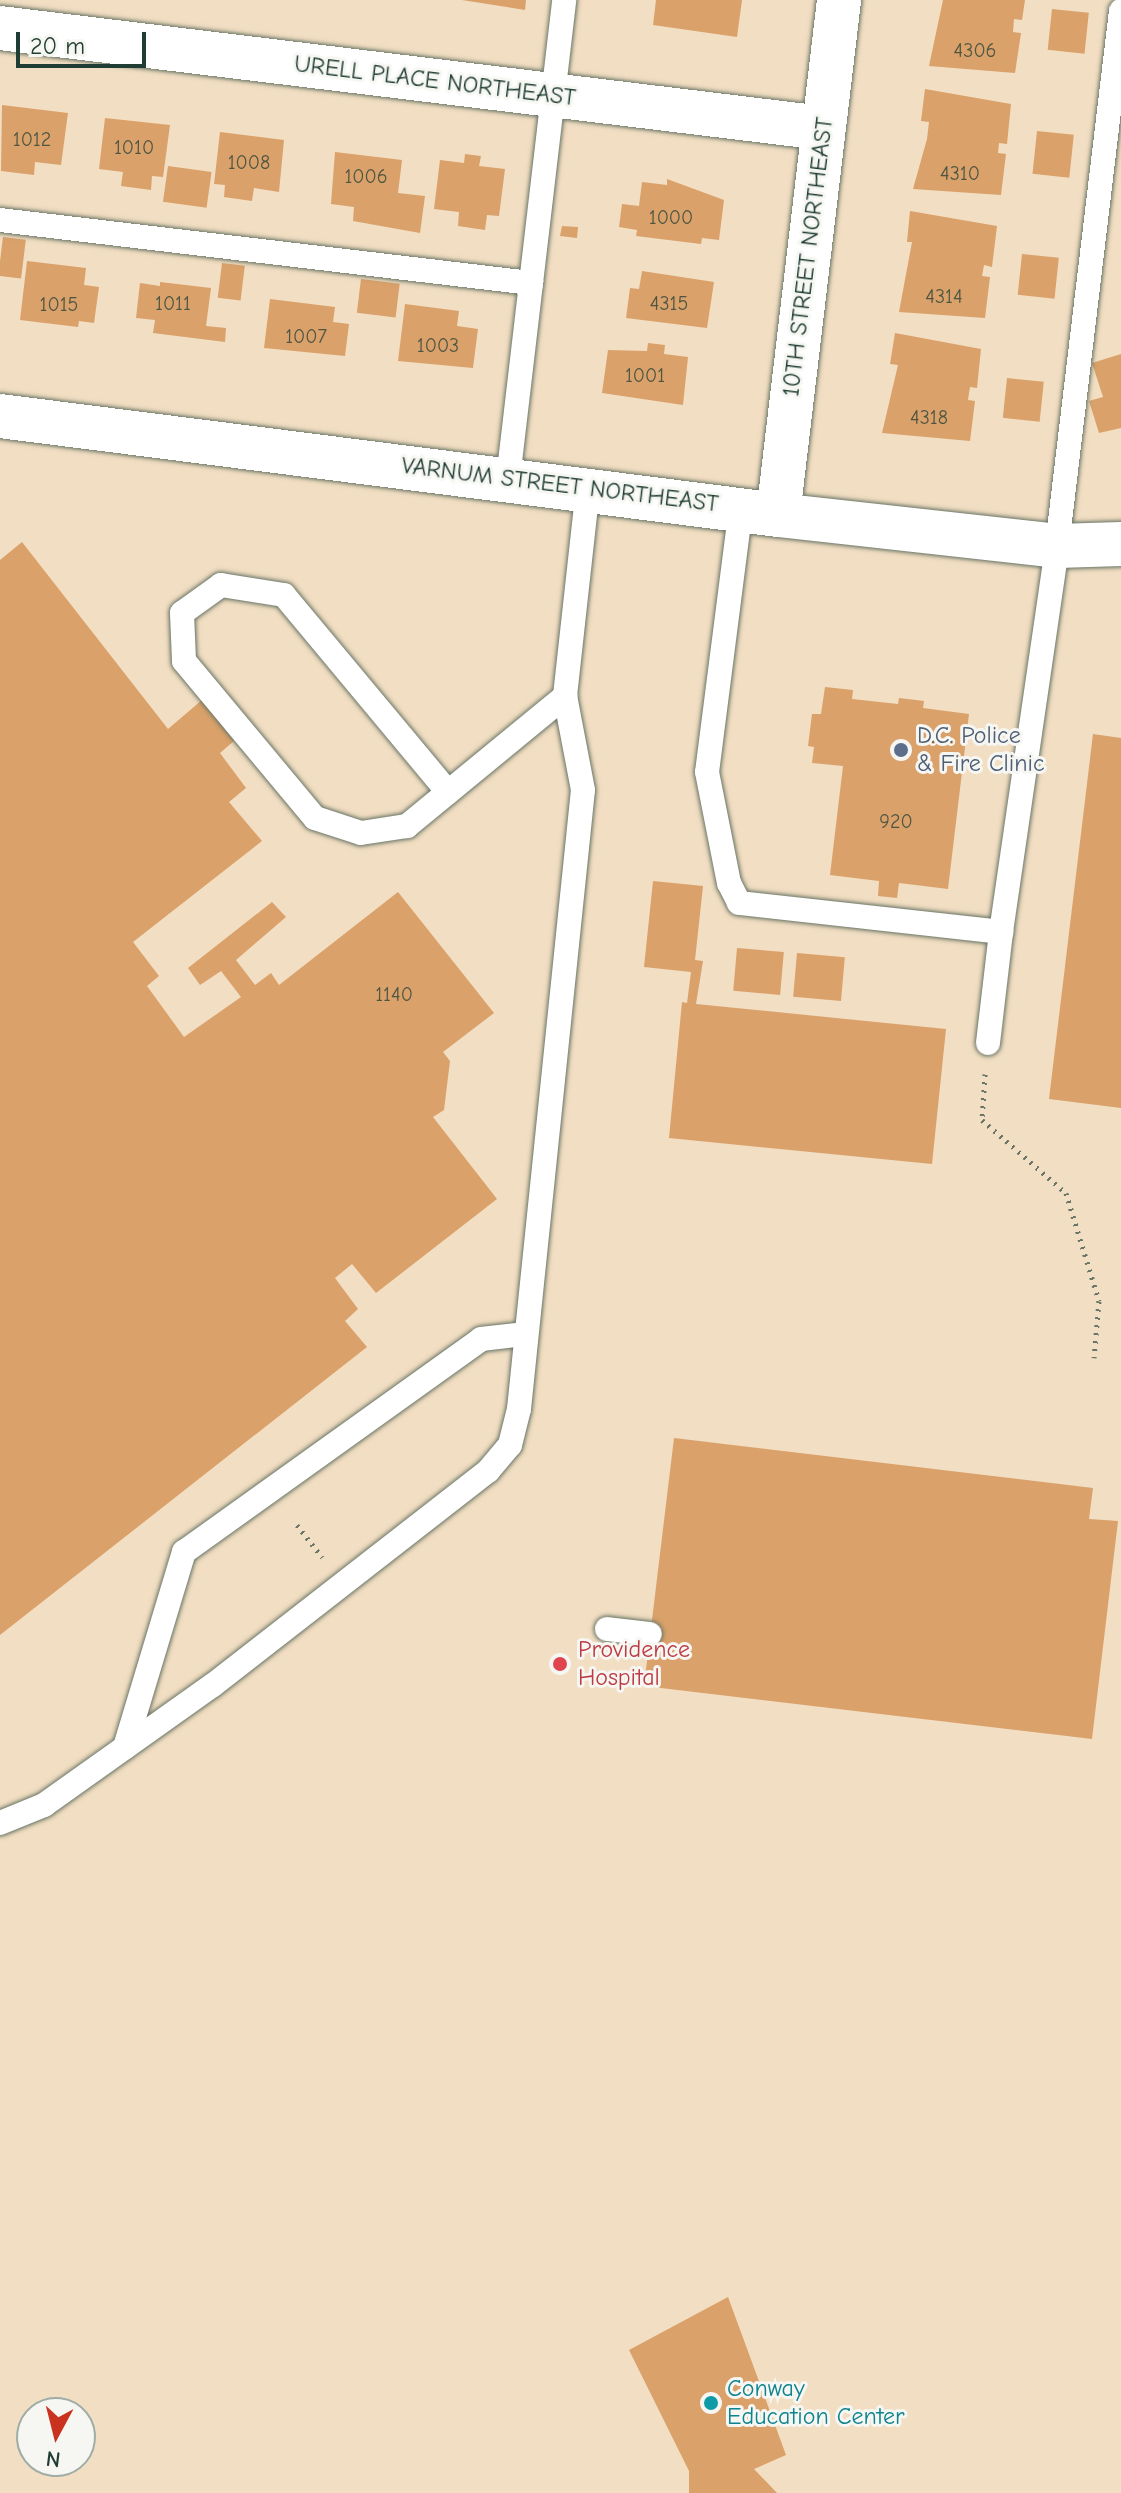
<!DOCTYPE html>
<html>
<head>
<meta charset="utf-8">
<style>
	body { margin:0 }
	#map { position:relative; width:1121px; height:2493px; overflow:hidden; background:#f2dec2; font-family:"Comic Neue",sans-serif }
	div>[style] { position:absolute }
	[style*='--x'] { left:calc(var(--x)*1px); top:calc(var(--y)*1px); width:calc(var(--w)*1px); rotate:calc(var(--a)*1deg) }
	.building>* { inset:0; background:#daa16a; transform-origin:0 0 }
	.path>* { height:5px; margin-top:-2.5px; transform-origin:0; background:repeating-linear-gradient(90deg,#697566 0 2px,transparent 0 8px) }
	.roads { filter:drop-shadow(0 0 2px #697566) drop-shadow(0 0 2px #697566) }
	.service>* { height:24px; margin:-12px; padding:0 12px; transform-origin:12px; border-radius:12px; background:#fff }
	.minor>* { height:44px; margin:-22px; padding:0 22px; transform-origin:22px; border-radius:22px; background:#fff }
	.dots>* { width:22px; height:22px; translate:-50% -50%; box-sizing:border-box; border:4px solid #f6f6f2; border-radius:50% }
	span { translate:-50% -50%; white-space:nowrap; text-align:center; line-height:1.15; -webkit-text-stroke:6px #f6f6f2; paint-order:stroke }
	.number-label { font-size:20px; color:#4e5642 }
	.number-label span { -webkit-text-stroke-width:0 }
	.street-label { font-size:24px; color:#1f3d34 }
	.service-label { font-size:24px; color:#4e5e75 }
	.left { translate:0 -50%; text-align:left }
	.health-label { font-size:24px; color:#be3a42 }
	.culture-label { font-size:24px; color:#0d838f }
	.north { position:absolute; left:16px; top:2397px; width:80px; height:80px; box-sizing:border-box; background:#f6f6f2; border:2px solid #a0aca6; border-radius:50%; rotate:187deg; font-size:22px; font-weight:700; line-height:32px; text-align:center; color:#1f3d34 }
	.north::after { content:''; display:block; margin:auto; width:28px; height:36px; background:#c8321e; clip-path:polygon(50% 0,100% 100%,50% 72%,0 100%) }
	.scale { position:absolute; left:16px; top:32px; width:130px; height:36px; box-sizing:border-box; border:4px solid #1f3d34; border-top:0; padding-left:10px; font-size:24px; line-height:28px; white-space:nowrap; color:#1f3d34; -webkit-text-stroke:6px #f6f6f2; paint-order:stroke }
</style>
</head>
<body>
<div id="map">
	<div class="building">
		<div style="clip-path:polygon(462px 0,526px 0,525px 10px)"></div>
		<div style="clip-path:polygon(656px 0,742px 0,737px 37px,653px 25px)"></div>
		<div style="clip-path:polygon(943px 0,1025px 0,1022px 20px,1014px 19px,1013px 32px,1021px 33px,1015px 73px,929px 66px)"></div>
		<div style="left:1052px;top:9px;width:37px;height:41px;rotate:6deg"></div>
		<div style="clip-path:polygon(925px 89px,1011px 104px,1007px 144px,999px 143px,998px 153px,1006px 154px,1001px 195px,913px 189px,927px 139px,929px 122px,921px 121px)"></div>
		<div style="clip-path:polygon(2px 105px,68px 113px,61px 165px,35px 162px,34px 175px,1px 171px)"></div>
		<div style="clip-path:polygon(105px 118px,170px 125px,163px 177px,152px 176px,151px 190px,121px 186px,123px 172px,99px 169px)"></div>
		<div style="left:1037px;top:131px;width:37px;height:43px;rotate:6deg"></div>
		<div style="clip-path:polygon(220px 132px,284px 140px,279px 192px,254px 188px,252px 201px,224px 197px,225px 185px,214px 184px)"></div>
		<div style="clip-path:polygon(335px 152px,402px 160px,398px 193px,425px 196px,420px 233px,353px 221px,354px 207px,331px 204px)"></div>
		<div style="clip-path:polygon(465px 154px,481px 156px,479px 166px,505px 169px,499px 216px,487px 215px,485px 230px,458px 226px,459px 212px,434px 209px,440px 160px,464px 163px)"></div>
		<div style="left:168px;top:166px;width:44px;height:36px;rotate:8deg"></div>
		<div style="clip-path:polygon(667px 179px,724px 200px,719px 240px,702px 238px,701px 244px,636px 236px,637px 230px,619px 227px,622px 204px,639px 206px,642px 182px,667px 185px)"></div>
		<div style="clip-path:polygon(910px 211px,997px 226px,992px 267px,984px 265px,982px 276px,990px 277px,985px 318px,899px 312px,912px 242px,907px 242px)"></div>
		<div style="clip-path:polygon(562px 226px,578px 227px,577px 238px,560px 236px)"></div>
		<div style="left:3px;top:237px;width:23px;height:39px;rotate:7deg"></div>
		<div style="left:1022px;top:254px;width:37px;height:41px;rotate:6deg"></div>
		<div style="clip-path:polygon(27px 261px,86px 268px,84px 285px,99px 287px,94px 323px,79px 321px,78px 327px,20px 320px)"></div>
		<div style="left:222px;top:263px;width:23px;height:35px;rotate:7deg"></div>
		<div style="clip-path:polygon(642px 271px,714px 282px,707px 328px,626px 318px,630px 288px,639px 289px)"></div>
		<div style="left:361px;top:279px;width:39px;height:34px;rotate:7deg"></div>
		<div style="clip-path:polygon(160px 282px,211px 288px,206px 326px,226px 328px,225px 342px,153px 333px,155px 320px,136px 318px,140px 283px,160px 286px)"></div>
		<div style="clip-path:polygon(270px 299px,335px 307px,333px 322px,349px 324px,345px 356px,264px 348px)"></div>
		<div style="clip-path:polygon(405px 304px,459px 311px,457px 326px,478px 329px,473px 368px,398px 361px)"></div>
		<div style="clip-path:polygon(895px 333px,981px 349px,977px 388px,970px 387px,969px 393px,968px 400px,975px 401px,970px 441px,882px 433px,898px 365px,890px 364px)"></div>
		<div style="clip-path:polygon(648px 343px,665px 345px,664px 354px,688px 357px,683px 405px,602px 393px,608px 350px,647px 351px)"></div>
		<div style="clip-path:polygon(1121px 354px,1121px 428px,1099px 433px,1089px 401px,1103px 397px,1092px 363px)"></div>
		<div style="left:1007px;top:378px;width:37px;height:40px;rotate:6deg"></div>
		<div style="clip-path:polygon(22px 542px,168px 729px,202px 700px,234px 741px,220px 753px,246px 788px,229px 802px,262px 841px,133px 942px,159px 976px,147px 986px,184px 1037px,241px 997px,221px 971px,200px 985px,188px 968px,272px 902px,286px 917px,236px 960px,255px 985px,271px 973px,279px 985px,398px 892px,494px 1013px,443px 1052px,450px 1061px,444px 1110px,433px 1117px,497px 1199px,376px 1293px,352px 1264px,335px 1278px,358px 1309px,345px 1321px,367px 1347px,0 1635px,0 560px)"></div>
		<div style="clip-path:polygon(825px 687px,853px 690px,852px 699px,898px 704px,899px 698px,924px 701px,923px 708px,969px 714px,948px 889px,899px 883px,897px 898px,878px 896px,879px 881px,830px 875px,843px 766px,812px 763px,814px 747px,808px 746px,812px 714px,821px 714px)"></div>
		<div style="clip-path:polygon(1093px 734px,1121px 738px,1121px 1108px,1049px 1099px)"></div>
		<div style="clip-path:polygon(653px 881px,703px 886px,695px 960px,703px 961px,696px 1004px,946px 1029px,932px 1164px,669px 1138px,682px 1002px,687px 1003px,691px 972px,644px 967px)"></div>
		<div style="left:737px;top:948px;width:47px;height:43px;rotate:5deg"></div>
		<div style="left:797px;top:953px;width:48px;height:44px;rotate:5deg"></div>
		<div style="clip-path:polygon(674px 1438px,1093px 1488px,1089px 1519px,1118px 1521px,1092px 1739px,644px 1686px)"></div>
		<div style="clip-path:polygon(728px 2297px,786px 2455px,754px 2469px,777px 2493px,689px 2493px,689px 2471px,629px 2350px)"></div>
	</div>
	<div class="path">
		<div style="--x:985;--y:1074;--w:46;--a:93.7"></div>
		<div style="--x:982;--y:1120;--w:111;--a:41"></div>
		<div style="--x:1066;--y:1193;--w:113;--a:73"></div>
		<div style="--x:1099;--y:1301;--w:57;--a:95"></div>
		<div style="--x:297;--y:1525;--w:41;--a:52"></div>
	</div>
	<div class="roads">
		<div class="service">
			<div style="--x:0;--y:220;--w:535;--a:6.77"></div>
			<div style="--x:508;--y:479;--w:482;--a:-83.3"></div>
			<div style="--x:741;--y:507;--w:267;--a:97.3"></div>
			<div style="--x:707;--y:772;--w:113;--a:78.8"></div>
			<div style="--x:729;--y:883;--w:22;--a:63"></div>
			<div style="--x:739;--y:903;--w:264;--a:6.3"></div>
			<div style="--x:1001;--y:932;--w:390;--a:-81.7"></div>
			<div style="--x:1057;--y:546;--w:539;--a:-83.18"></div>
			<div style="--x:448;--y:792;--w:256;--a:-129.8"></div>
			<div style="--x:284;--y:595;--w:64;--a:-171"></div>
			<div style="--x:221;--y:585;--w:48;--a:144.3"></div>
			<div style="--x:182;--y:613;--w:48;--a:87.6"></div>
			<div style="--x:184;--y:661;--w:204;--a:50.2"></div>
			<div style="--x:315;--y:818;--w:48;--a:18.1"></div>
			<div style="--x:361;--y:833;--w:47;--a:-8.7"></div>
			<div style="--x:407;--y:826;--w:205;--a:-39.4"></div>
			<div style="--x:988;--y:1043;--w:112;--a:-83.3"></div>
			<div style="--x:607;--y:1629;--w:43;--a:6.6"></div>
			<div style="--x:125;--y:1747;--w:204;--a:-73.2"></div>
			<div style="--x:184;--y:1552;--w:365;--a:-35.6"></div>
			<div style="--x:481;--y:1339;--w:43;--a:-6.6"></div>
			<div style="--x:0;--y:1823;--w:48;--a:-22.2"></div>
			<div style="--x:44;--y:1805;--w:207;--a:-35.4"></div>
			<div style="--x:213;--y:1685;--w:348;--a:-37.9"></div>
			<div style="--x:488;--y:1471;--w:34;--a:-50"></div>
			<div style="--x:510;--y:1445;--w:37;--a:-76"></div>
			<div style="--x:519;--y:1409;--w:622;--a:-84.1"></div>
			<div style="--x:583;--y:790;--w:96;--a:-100.8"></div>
			<div style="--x:565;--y:696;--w:209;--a:-83.7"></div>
		</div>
		<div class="minor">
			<div style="--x:0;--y:28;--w:829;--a:6.93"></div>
			<div style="--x:0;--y:416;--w:784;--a:7.25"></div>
			<div style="--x:778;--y:515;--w:281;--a:6.3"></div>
			<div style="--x:1057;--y:546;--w:64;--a:-1.8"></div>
			<div style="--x:778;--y:515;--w:519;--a:-83.24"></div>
		</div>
	</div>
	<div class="dots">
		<div style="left:901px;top:750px;background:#5c6f8a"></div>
		<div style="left:560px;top:1664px;background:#e0444e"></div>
		<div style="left:711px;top:2403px;background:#0f9aa8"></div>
	</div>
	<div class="number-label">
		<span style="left:975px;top:50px">4306</span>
		<span style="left:32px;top:139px">1012</span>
		<span style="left:134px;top:147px">1010</span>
		<span style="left:249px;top:162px">1008</span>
		<span style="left:960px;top:173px">4310</span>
		<span style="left:366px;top:176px">1006</span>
		<span style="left:671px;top:217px">1000</span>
		<span style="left:944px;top:296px">4314</span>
		<span style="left:173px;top:303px">1011</span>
		<span style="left:669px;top:303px">4315</span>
		<span style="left:59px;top:304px">1015</span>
		<span style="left:306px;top:336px">1007</span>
		<span style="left:438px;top:345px">1003</span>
		<span style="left:645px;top:375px">1001</span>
		<span style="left:929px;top:417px">4318</span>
		<span style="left:896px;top:821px">920</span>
		<span style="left:394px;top:994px">1140</span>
	</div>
	<div class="street-label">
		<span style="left:435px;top:81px;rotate:7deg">URELL PLACE NORTHEAST</span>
		<span style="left:808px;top:257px;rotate:-83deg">10TH STREET NORTHEAST</span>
		<span style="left:560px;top:485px;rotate:7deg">VARNUM STREET NORTHEAST</span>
	</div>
	<div class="service-label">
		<span class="left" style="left:917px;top:750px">D.C. Police<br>&amp; Fire Clinic</span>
	</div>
	<div class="health-label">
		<span class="left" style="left:578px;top:1664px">Providence<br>Hospital</span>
	</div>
	<div class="culture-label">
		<span class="left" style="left:727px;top:2403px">Conway<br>Education Center</span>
	</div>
	<div class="north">N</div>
	<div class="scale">20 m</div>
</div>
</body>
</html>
